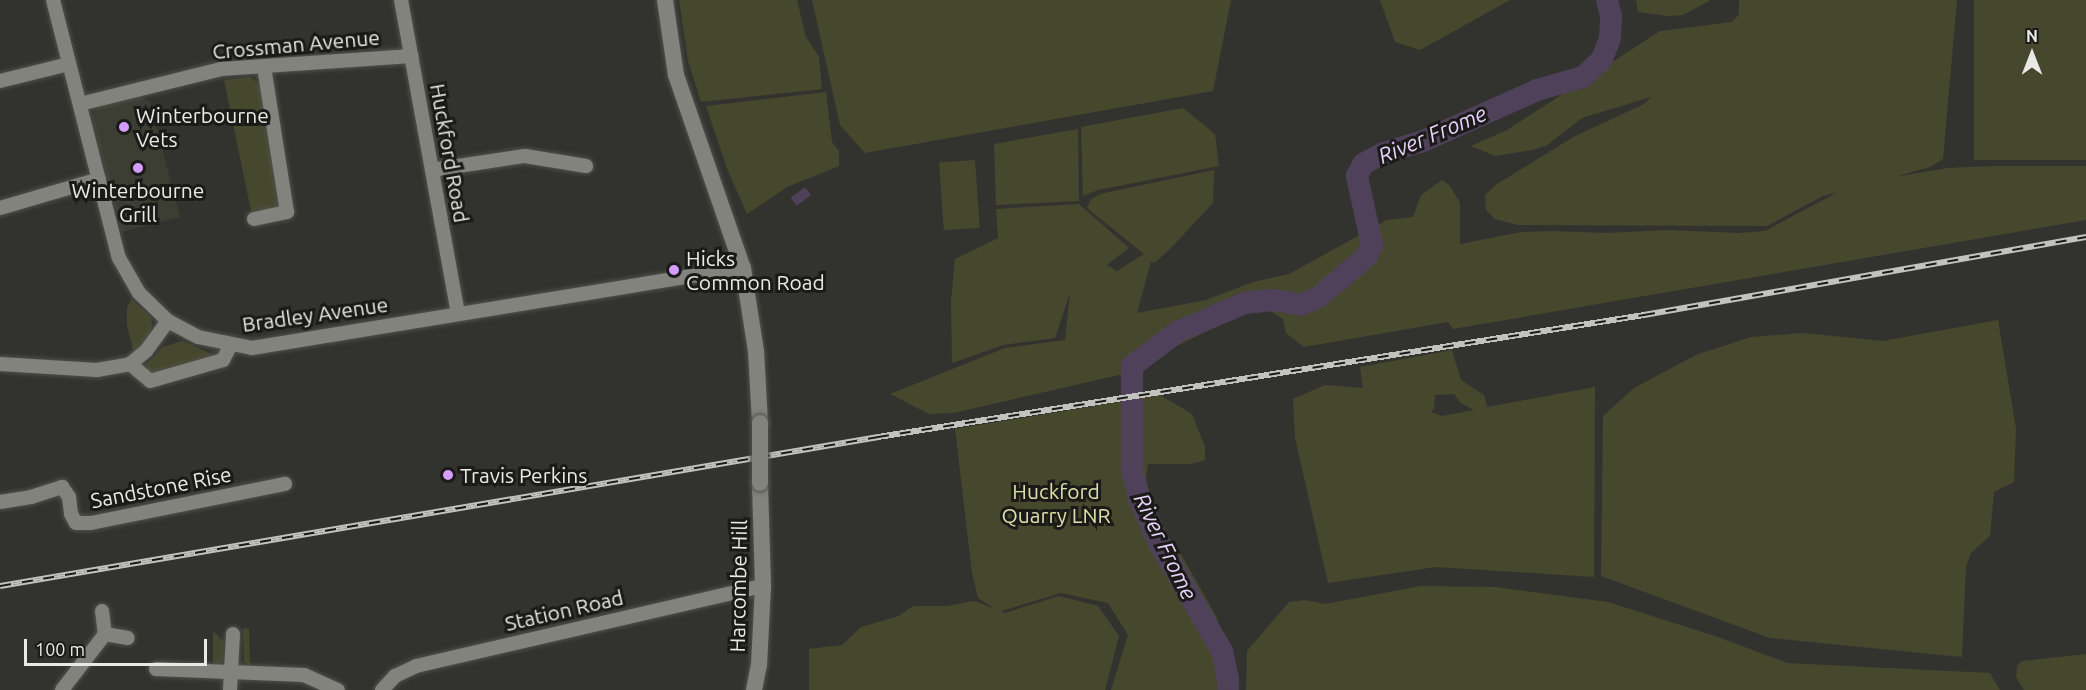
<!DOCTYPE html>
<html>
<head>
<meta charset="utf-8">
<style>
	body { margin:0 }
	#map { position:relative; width:2086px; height:690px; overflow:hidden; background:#32332e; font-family:Ubuntu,sans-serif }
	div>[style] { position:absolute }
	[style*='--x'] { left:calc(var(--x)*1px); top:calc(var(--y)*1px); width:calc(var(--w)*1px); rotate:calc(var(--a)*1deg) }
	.built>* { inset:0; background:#3d3e33 }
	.green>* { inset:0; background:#46482e; transform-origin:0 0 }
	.water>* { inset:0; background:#4f4159; transform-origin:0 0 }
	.river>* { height:22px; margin:-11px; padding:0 11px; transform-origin:11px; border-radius:11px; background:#4f4159 }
	.roads { filter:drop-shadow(0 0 2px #50514c) drop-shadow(0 0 2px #50514c) }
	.minor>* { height:14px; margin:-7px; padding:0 7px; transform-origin:7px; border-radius:7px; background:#82837c }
	.tertiary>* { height:16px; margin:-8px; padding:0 8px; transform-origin:8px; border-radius:8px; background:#82837c }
	.rail>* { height:6px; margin-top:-3px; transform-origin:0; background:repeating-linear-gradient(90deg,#1a1b18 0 11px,#c2c2be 0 22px); box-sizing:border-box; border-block:2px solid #c2c2be }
	.bridges { filter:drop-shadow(0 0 2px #50514c) drop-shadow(0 0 2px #50514c) }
	.tertiary-bridge>* { height:16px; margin:-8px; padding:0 8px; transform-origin:8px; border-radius:8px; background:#82837c }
	.dots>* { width:16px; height:16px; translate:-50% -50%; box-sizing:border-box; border:3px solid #1a1b18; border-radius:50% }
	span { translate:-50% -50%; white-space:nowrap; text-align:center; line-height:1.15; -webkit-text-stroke:6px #1a1b18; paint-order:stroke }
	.street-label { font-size:21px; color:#e9e9e6 }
	.poi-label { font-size:21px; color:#e9e9e6 }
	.left { translate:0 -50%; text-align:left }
	.park-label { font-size:21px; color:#dbe0a8 }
	.water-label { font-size:22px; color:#ead3fb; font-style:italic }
	.north { position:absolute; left:2002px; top:24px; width:60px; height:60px; -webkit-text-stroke:4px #1a1b18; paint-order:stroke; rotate:0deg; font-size:16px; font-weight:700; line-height:24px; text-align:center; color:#e9e9e6 }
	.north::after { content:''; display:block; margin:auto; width:21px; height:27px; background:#e9e9e6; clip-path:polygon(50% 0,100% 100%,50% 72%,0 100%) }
	.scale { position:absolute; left:24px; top:639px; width:183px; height:27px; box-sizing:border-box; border:3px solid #e9e9e6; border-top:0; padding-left:8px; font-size:18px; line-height:21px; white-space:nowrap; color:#e9e9e6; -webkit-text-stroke:4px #1a1b18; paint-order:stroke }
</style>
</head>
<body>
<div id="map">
	<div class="built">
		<div style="clip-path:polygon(138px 96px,150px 102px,180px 217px,122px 232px,91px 117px,98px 106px)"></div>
	</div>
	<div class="green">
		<div style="clip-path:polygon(679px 0,797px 0,806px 37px,819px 57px,822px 89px,701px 102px,688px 61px)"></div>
		<div style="clip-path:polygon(812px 0,1231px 0,1213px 91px,865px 153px,840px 125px)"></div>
		<div style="clip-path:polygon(1380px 0,1510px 0,1420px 50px,1395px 42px)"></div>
		<div style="clip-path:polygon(1636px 0,1711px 0,1683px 15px,1668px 16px,1638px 12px)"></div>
		<div style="clip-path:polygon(1739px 0,1957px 0,1943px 159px,1930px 167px,1894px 177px,1948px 168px,1994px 166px,2086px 166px,2086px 220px,1453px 329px,1448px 322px,1304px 347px,1286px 333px,1283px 319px,1270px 311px,1241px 314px,1153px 358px,1141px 370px,953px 413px,929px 414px,890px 394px,1005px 348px,1065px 340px,1070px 293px,1055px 338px,1003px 345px,952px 363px,951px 301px,955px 259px,998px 238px,996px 209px,1079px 204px,1129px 248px,1107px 265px,1117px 271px,1144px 254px,1087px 208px,1091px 199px,1100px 194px,1214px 170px,1213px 203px,1169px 250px,1154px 263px,1151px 261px,1137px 313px,1206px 300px,1253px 282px,1289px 274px,1387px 220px,1413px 217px,1421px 195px,1442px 180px,1450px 186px,1460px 203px,1460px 244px,1521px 232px,1553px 231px,1606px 233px,1668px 230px,1739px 233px,1765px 231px,1838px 192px,1823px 196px,1767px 226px,1518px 225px,1495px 219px,1486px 210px,1485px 195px,1497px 184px,1575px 136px,1644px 104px,1651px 97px,1582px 118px,1546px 146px,1532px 150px,1495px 156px,1471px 146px,1507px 130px,1660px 31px,1732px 22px,1739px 14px)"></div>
		<div style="left:1974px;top:0;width:112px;height:160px"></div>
		<div style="clip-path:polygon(250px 77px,262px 86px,280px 199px,278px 206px,256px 214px,252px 212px,250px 206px,224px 80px)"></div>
		<div style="clip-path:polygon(826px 92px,832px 142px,839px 151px,839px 166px,787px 187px,747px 214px,728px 171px,706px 106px)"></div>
		<div style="clip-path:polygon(1183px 108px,1215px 134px,1219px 166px,1098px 190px,1083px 196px,1081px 127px)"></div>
		<div style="clip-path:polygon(1078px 129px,1079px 201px,996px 205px,994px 144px)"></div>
		<div style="left:975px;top:160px;width:68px;height:36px;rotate:86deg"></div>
		<div style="clip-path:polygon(131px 299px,151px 317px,152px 327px,149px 337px,134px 354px,127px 325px,127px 308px)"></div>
		<div style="clip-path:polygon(1998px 320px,2016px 429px,2014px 482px,1994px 492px,1990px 536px,1971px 553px,1966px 566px,1962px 657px,1770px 638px,1601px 576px,1603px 416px,1634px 388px,1696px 355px,1751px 337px,1803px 333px,1883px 341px)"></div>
		<div style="clip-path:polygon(182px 341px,217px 356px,151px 377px,142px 369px,163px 347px)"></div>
		<div style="clip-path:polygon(evenodd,1452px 350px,1461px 380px,1484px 395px,1487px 407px,1595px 387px,1594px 577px,1436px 567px,1328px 583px,1295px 438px,1293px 399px,1325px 385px,1363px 388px,1360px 367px,1452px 350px,1454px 394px,1461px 403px,1474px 410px,1442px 416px,1431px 412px,1434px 409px,1435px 395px,1454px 394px)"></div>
		<div style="clip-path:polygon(1160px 395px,1192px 414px,1205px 447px,1205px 460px,1191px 464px,1148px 464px,1146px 480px,1161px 534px,1174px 542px,1216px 616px,1237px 674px,1236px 690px,1111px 690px,1128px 635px,1108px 603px,1061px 593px,1001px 611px,1005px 613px,1059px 596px,1098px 606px,1119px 636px,1105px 690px,809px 690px,809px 649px,842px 645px,861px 627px,899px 616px,913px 606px,947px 606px,974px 601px,995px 609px,978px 598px,972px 573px,955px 429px)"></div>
		<div style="clip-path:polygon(1421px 586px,1495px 587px,1608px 602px,1718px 637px,1787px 663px,1990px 673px,2000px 690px,1246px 690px,1247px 651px,1289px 602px,1305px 600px,1325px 604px)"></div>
		<div style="clip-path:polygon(243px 628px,249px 629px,250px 667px,244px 661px)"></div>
		<div style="clip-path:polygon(213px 631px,224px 642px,223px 660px,219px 665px,213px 666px)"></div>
		<div style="clip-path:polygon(2086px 654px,2086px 690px,2024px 690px,2016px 677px,2017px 666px,2022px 661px)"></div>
	</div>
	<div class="water">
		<div style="left:805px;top:187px;width:10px;height:18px;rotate:53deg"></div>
	</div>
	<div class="river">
		<div style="--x:1228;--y:690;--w:11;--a:-90"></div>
		<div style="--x:1228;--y:679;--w:29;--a:-102"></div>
		<div style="--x:1222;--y:651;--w:123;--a:-120.3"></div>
		<div style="--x:1160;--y:545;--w:51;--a:-114.5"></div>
		<div style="--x:1139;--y:499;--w:32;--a:-103"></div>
		<div style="--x:1132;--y:468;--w:102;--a:-90"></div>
		<div style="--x:1132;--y:366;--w:56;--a:-37.1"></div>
		<div style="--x:1177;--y:332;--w:74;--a:-23.1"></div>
		<div style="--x:1245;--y:303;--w:29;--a:-6"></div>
		<div style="--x:1274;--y:300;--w:27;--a:10"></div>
		<div style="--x:1301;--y:305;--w:21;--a:-25"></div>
		<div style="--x:1320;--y:296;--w:62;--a:-40.4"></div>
		<div style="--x:1367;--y:256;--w:12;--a:-66"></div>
		<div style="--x:1372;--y:245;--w:71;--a:-102.3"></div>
		<div style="--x:1357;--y:176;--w:13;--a:-63"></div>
		<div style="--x:1363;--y:164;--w:24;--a:-28"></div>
		<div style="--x:1384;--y:153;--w:39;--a:-17"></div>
		<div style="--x:1421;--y:142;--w:127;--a:-24.1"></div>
		<div style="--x:1537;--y:90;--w:48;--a:-15.8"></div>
		<div style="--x:1583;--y:77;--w:26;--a:-43"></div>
		<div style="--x:1602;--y:59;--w:22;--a:-69"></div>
		<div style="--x:1610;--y:38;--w:22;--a:-87"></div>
		<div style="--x:1611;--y:16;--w:16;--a:-104"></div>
	</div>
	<div class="roads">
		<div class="minor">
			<div style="--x:53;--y:0;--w:266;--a:75.7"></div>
			<div style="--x:119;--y:258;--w:40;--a:60.3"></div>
			<div style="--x:139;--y:293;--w:40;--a:44"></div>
			<div style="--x:168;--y:321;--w:34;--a:28"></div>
			<div style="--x:198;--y:337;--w:55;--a:11.5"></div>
			<div style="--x:252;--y:348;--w:497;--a:-9.3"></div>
			<div style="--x:401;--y:0;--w:319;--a:79.7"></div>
			<div style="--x:0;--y:81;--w:71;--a:-13.8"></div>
			<div style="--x:80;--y:104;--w:145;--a:-13.9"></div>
			<div style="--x:221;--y:69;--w:191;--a:-3.9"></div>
			<div style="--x:432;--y:170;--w:94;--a:-8.6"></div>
			<div style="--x:525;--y:156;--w:62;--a:9.3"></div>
			<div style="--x:0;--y:208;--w:103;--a:-16.3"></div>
			<div style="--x:254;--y:219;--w:34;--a:-12"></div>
			<div style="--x:287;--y:212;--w:147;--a:-99"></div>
			<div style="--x:0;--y:364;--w:97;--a:3.5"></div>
			<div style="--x:97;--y:370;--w:34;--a:-10"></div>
			<div style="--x:130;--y:364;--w:21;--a:-39"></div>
			<div style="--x:146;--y:351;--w:37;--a:-54"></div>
			<div style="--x:130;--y:364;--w:26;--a:40"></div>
			<div style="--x:150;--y:381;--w:76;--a:-16"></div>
			<div style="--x:223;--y:360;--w:16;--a:-63"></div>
			<div style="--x:0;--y:502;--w:31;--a:-9"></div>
			<div style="--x:31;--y:497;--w:33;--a:-18"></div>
			<div style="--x:62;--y:487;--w:12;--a:55"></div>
			<div style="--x:69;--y:497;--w:17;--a:83"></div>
			<div style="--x:71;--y:514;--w:10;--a:61"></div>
			<div style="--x:76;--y:523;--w:15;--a:0"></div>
			<div style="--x:91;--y:523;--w:198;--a:-11.4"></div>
			<div style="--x:102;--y:611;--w:23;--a:83"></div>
			<div style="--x:105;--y:634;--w:23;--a:10"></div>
			<div style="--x:156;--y:669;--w:148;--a:2.3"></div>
			<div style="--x:304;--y:675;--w:37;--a:24"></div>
			<div style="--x:62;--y:690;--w:71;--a:-52.5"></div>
			<div style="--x:230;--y:690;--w:56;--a:-86.9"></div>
			<div style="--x:382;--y:690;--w:19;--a:-47"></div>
			<div style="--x:395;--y:676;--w:23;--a:-25"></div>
			<div style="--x:416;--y:666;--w:356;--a:-13"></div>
		</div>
		<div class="tertiary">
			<div style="--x:665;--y:0;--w:76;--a:81.7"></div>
			<div style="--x:676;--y:75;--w:204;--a:70.9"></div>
			<div style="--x:743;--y:268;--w:84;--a:81.1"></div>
			<div style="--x:756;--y:351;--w:72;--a:86.8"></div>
			<div style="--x:754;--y:690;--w:25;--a:-79"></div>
			<div style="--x:759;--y:665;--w:79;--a:-87.1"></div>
			<div style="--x:763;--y:586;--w:103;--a:-91.7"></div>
		</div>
	</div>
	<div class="rail">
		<div style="--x:0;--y:586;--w:891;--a:-9.63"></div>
		<div style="--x:878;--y:437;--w:776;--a:-9.05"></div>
		<div style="--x:1644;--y:315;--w:449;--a:-10"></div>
	</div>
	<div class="bridges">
		<div class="tertiary-bridge">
			<div style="--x:760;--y:423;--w:60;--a:90"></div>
		</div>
	</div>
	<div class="dots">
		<div style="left:124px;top:127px;background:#d49cfb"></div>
		<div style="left:138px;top:168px;background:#d49cfb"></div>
		<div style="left:674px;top:270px;background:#d49cfb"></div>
		<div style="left:448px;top:475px;background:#d49cfb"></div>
	</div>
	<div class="street-label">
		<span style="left:296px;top:44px;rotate:-5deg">Crossman Avenue</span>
		<span style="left:450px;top:153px;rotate:80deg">Huckford Road</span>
		<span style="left:315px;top:314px;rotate:-8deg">Bradley Avenue</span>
		<span style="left:161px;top:487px;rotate:-11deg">Sandstone Rise</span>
		<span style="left:738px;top:586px;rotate:-89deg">Harcombe Hill</span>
		<span style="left:564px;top:610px;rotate:-13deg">Station Road</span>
	</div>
	<div class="poi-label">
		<span class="left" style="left:136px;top:127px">Winterbourne<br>Vets</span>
		<span style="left:138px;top:202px">Winterbourne<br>Grill</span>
		<span class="left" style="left:686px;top:270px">Hicks<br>Common Road</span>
		<span class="left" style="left:460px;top:475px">Travis Perkins</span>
	</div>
	<div class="park-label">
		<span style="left:1056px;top:503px">Huckford<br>Quarry LNR</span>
	</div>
	<div class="water-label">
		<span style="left:1432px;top:134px;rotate:-23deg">River Frome</span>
		<span style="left:1166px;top:546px;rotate:64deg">River Frome</span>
	</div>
	<div class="north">N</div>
	<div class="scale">100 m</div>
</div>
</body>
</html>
